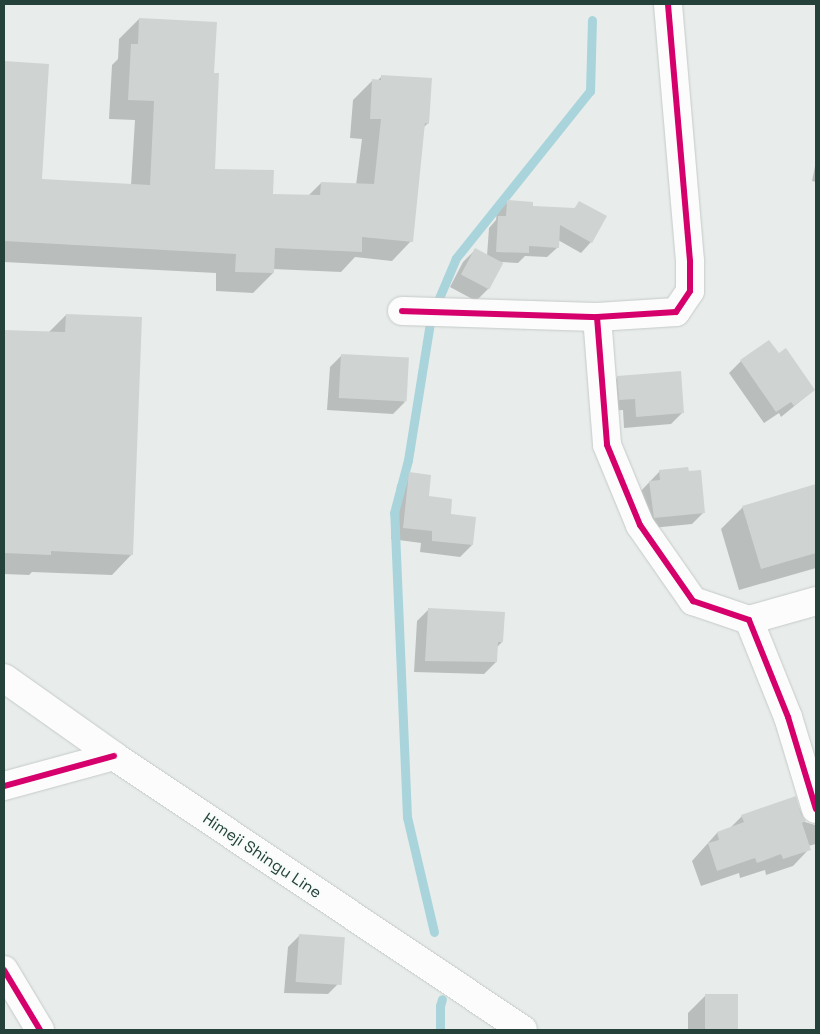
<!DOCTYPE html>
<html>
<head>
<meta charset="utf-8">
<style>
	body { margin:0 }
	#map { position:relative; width:820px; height:1034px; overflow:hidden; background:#e8edeb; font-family:"Space Grotesk",sans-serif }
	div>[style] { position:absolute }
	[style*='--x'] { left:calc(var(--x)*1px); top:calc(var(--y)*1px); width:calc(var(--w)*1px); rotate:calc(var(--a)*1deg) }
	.shadow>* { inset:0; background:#0003 }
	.stream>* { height:9px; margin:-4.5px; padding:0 4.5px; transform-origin:4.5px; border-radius:4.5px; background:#a9d4db }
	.building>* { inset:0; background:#cfd4d2; transform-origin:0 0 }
	.roads { filter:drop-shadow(0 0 1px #c5cac8) drop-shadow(0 0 1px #c5cac8) }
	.minor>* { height:28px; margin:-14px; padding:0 14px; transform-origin:14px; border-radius:14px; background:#fcfcfc }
	.secondary>* { height:28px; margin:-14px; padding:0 14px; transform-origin:14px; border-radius:14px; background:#fcfcfc }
	.cycleway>* { height:6px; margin:-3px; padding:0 3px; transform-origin:3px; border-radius:3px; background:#d6006c }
	span { translate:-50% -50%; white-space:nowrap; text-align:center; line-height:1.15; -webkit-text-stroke:4px #f7fbf9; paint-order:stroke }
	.street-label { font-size:16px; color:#24423a }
	.frame { position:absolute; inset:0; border:5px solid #24423a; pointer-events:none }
</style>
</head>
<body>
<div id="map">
	<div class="shadow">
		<div style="clip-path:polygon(139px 19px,213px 74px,213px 170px,272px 195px,308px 196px,321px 183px,356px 185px,362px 139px,350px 138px,353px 100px,373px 80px,377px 81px,382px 76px,428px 123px,423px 128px,411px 241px,392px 261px,355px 257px,341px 272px,273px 269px,273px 273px,253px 293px,216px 291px,216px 273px,4px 262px,4px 63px,48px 65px,41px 180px,131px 185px,135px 120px,109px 119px,112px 65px,118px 59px,119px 39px)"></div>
		<div style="clip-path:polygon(816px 161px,816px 182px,812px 181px)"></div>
		<div style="clip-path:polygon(507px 201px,532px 207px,573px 210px,579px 203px,591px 242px,581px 253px,558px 240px,558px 247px,547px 257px,525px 256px,518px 263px,502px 262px,488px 289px,476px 301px,450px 287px,463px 262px,475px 250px,487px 256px,489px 228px,496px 220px,497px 212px)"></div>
		<div style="clip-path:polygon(66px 315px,132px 554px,112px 575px,32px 572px,29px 575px,4px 574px,4px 332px,48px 333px)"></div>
		<div style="clip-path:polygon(342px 355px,405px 402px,393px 414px,327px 410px,330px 367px)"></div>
		<div style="clip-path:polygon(778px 355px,814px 390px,781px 417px,779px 413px,764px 423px,729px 373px,741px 361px)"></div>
		<div style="clip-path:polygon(618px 377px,683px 412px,671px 424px,624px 428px,623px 410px,608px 411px,606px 389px)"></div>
		<div style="clip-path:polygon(660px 471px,704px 512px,692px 524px,642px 529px,638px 494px)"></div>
		<div style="clip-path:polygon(409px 473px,427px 498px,449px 515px,472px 545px,460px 557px,420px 552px,421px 543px,391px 539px,397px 485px)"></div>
		<div style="clip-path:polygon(816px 486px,816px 568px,739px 590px,721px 529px,743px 507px)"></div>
		<div style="clip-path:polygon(429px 609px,502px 642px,497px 647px,496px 662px,484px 674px,414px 672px,417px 621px)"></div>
		<div style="clip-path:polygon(816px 792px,816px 844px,808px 846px,809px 849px,793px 866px,766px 875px,765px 870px,740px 878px,739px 873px,701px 886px,692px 861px,717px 833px,729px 829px,742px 816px,795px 797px,805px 822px,815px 825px)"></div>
		<div style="clip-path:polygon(300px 935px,340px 982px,328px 994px,284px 993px,288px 947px)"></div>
		<div style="clip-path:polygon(705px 996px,737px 1029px,744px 1030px,688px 1030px,688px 1013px)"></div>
	</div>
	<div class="stream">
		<div style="--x:434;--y:932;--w:118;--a:-103.2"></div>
		<div style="--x:407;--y:817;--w:304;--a:-92.4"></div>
		<div style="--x:394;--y:513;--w:55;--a:-75.2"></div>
		<div style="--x:408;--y:460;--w:145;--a:-80.9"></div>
		<div style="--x:431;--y:317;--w:64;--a:-67"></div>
		<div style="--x:456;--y:258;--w:214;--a:-51.3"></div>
		<div style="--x:590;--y:91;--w:71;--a:-88.4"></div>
		<div style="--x:440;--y:1030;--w:24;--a:-90"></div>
		<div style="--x:440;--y:1006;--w:7;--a:-74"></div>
	</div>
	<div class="building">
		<div style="clip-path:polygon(139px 18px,217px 22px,214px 73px,219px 73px,215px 169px,274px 170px,273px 194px,320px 195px,321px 182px,374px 184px,381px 119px,370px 119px,372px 79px,381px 80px,381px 75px,432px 78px,429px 124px,425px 123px,413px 242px,362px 237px,362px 252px,275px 248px,274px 273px,235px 272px,236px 254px,4px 241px,4px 61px,49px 64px,42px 179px,150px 185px,154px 101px,128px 100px,131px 44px,138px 44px)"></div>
		<div style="clip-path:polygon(507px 200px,533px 202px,533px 206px,575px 208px,579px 201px,607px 216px,592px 243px,560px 225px,559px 248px,529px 246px,529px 253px,496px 252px,498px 216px,506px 216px)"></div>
		<div style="left:475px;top:248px;width:32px;height:30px;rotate:28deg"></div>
		<div style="clip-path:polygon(66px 314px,142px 317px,133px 555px,51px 551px,51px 555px,4px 553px,4px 330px,65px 332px)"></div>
		<div style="clip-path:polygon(769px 340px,779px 353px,786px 348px,815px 390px,794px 406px,791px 402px,776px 412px,740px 360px)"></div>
		<div style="left:341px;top:354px;width:68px;height:44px;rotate:3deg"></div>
		<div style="clip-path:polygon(681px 371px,684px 413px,636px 417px,635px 399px,619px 400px,617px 376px)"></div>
		<div style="clip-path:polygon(688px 467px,689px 471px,701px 470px,705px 513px,654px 518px,649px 481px,660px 480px,659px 470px)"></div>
		<div style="clip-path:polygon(409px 472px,431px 475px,429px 496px,452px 499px,451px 514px,476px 517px,473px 545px,432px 541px,432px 531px,403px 528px)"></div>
		<div style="clip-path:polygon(816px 484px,816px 553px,761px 569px,742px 506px)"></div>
		<div style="clip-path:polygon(428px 608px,505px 612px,503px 642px,498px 642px,497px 662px,425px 661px)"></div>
		<div style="clip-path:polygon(796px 796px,801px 814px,806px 821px,802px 823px,811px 850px,783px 859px,781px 854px,757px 863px,755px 858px,717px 871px,708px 843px,719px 840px,717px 832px,744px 822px,741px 815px)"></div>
		<div style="left:299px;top:934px;width:46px;height:48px;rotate:4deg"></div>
		<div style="left:738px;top:994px;width:36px;height:33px;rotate:90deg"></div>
	</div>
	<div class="roads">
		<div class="minor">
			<div style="--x:402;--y:311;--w:195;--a:1.8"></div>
			<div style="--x:597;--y:317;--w:128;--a:85.5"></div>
			<div style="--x:607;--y:445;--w:87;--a:67.6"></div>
			<div style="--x:640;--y:525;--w:93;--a:55.1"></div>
			<div style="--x:693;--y:601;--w:59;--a:18.7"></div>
			<div style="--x:749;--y:620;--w:105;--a:68.1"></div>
			<div style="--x:788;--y:717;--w:96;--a:73.1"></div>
			<div style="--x:597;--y:317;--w:79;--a:-3.6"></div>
			<div style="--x:676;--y:312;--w:25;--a:-56"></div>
			<div style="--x:690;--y:291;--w:30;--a:-90"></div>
			<div style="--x:690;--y:261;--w:258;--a:-94.9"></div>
			<div style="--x:749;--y:620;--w:70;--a:-15.8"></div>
			<div style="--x:4;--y:786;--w:114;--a:-15.3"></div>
			<div style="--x:4;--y:970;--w:70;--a:59"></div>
		</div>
		<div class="secondary">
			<div style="--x:4;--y:678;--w:135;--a:35.3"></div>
			<div style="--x:114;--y:756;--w:492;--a:33.8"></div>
		</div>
	</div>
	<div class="cycleway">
		<div style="--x:402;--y:311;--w:195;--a:1.8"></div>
		<div style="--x:597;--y:317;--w:128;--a:85.5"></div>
		<div style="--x:607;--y:445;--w:87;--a:67.6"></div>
		<div style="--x:640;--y:525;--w:93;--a:55.1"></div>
		<div style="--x:693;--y:601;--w:59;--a:18.7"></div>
		<div style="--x:749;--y:620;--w:105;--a:68.1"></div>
		<div style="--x:788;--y:717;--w:96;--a:73.1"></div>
		<div style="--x:597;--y:317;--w:79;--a:-3.6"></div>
		<div style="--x:676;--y:312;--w:25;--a:-56"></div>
		<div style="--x:690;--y:291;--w:30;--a:-90"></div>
		<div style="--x:690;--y:261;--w:258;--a:-94.9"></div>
		<div style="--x:4;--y:786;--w:114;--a:-15.3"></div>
		<div style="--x:4;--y:970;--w:70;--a:59"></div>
	</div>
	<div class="street-label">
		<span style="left:262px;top:856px;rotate:34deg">Himeji Shingu Line</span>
	</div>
	<div class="frame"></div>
</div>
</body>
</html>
